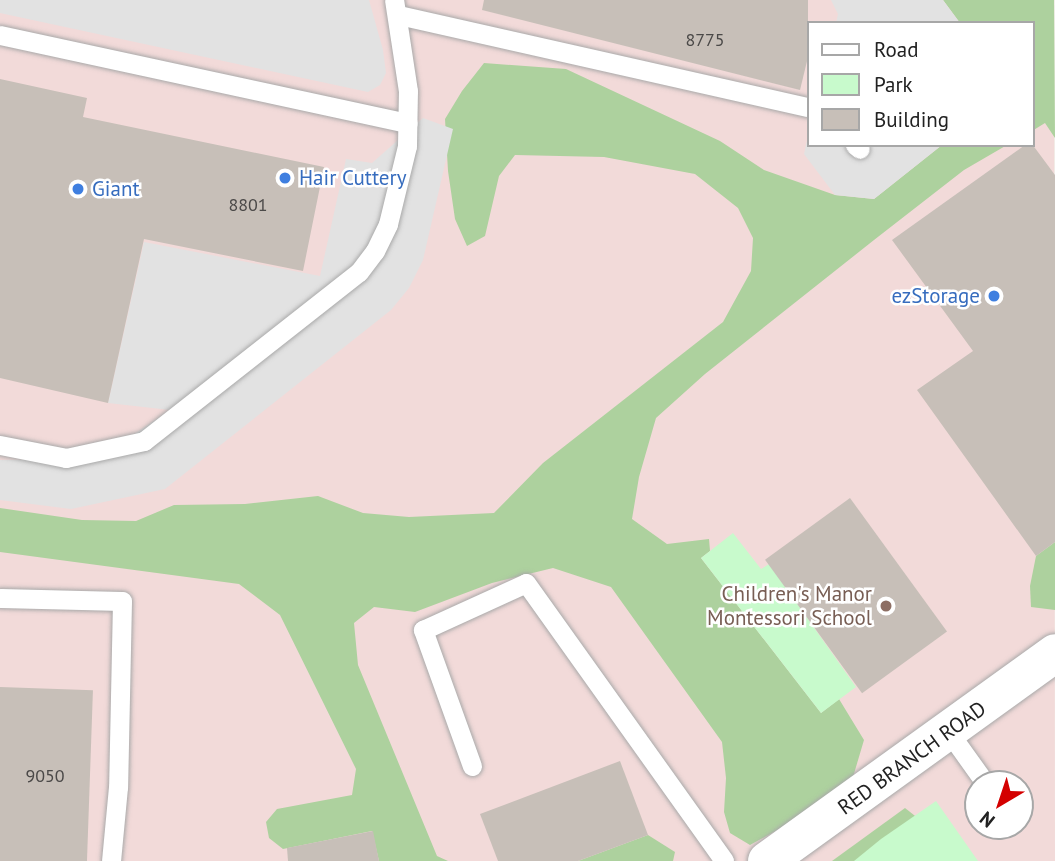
<!DOCTYPE html>
<html>
<head>
<meta charset="utf-8">
<style>
	body { margin:0 }
	#map { position:relative; width:1055px; height:861px; overflow:hidden; background:#f2efe9; font-family:"PT Sans",sans-serif }
	div>[style] { position:absolute }
	[style*='--x'] { left:calc(var(--x)*1px); top:calc(var(--y)*1px); width:calc(var(--w)*1px); rotate:calc(var(--a)*1deg) }
	.commercial>* { inset:0; background:#f2dad9 }
	.forest>* { inset:0; background:#add19e }
	.park>* { inset:0; background:#c8facc }
	.parking>* { inset:0; background:#e2e2e2 }
	.building>* { inset:0; background:#c7bfb8; transform-origin:0 0 }
	.roads { filter:drop-shadow(0 0 2px #a9a9a9) drop-shadow(0 0 2px #a9a9a9) }
	.lane>* { height:19px; margin:-9.5px; padding:0 9.5px; transform-origin:9.5px; border-radius:9.5px; background:#fff }
	.street>* { height:38px; margin:-19px; padding:0 19px; transform-origin:19px; border-radius:19px; background:#fff }
	.dots>* { width:19px; height:19px; translate:-50% -50%; box-sizing:border-box; border:4px solid #fff; border-radius:50% }
	span { translate:-50% -50%; white-space:nowrap; text-align:center; line-height:1.15; -webkit-text-stroke:5px #fff; paint-order:stroke }
	.number-label { font-size:18px; color:#4b4948 }
	.number-label span { -webkit-text-stroke-width:0 }
	.shop-label { font-size:21px; color:#366cbe }
	.left { translate:0 -50%; text-align:left }
	.right { translate:-100% -50%; text-align:right }
	.education-label { font-size:21px; color:#785e54 }
	.street-label { font-size:21px; color:#222 }
	.legend { position:absolute; left:807px; top:21px; width:228px; height:126px; box-sizing:border-box; background:#fff; border:2px solid #a7a7a7; margin:0; padding:9px 12px; list-style:none; font-size:21px; color:#222 }
	.legend li { display:flex; align-items:center; gap:14px; height:35px }
	.legend b { width:35px; border:2px solid #a7a7a7 }
	.north { position:absolute; left:964px; top:770px; width:70px; height:70px; box-sizing:border-box; background:#fff; border:2px solid #a7a7a7; border-radius:50%; rotate:219deg; font-size:19px; font-weight:700; line-height:28px; text-align:center; color:#222 }
	.north::after { content:''; display:block; margin:auto; width:24px; height:32px; background:#d40000; clip-path:polygon(50% 0,100% 100%,50% 72%,0 100%) }
</style>
</head>
<body>
<div id="map">
	<div class="commercial">
		<div style="clip-path:polygon(evenodd,0 0,1054px 0,1055px 861px,0 861px,0 0,808px 23px,1032px 23px,1032px 145px,808px 145px,808px 23px,0 0,978px 784px,1020px 784px,1020px 826px,978px 826px,978px 784px)"></div>
	</div>
	<div class="forest">
		<div style="clip-path:polygon(943px 0,1054px 0,1055px 138px,1045px 123px,1032px 131px,1032px 23px,960px 23px)"></div>
		<div style="clip-path:polygon(484px 63px,566px 69px,720px 141px,764px 170px,835px 195px,874px 199px,942px 145px,1007px 145px,964px 170px,874px 240px,705px 374px,656px 418px,639px 477px,632px 519px,667px 544px,709px 539px,710px 551px,701px 558px,821px 713px,839px 699px,864px 740px,853px 777px,790px 823px,750px 845px,730px 833px,724px 812px,726px 778px,722px 742px,611px 587px,553px 568px,492px 583px,415px 612px,374px 607px,354px 623px,358px 665px,437px 856px,448px 861px,379px 861px,372px 831px,283px 849px,269px 838px,266px 822px,277px 809px,352px 795px,356px 769px,280px 615px,239px 584px,0 552px,0 508px,82px 520px,136px 521px,174px 505px,245px 504px,318px 496px,363px 513px,409px 517px,494px 513px,543px 463px,723px 322px,751px 271px,753px 238px,738px 208px,695px 174px,604px 157px,515px 155px,499px 176px,485px 236px,467px 246px,455px 219px,448px 171px,445px 119px,462px 91px)"></div>
		<div style="clip-path:polygon(1055px 542px,1055px 610px,1031px 607px,1030px 586px,1036px 556px)"></div>
		<div style="clip-path:polygon(905px 808px,943px 838px,959px 861px,832px 861px)"></div>
		<div style="clip-path:polygon(648px 835px,675px 852px,673px 861px,578px 861px)"></div>
	</div>
	<div class="park">
		<div style="clip-path:polygon(733px 533px,761px 569px,769px 564px,856px 687px,821px 713px,701px 558px)"></div>
		<div style="clip-path:polygon(936px 801px,978px 861px,854px 861px,881px 839px)"></div>
	</div>
	<div class="parking">
		<div style="clip-path:polygon(0 0,369px 0,383px 50px,386px 73px,380px 85px,368px 92px,0 13px)"></div>
		<div style="clip-path:polygon(831px 0,943px 0,960px 23px,836px 23px,838px 14px)"></div>
		<div style="clip-path:polygon(423px 118px,453px 129px,423px 260px,409px 288px,391px 310px,165px 489px,71px 509px,0 500px,0 460px,99px 458px,170px 410px,108px 403px,144px 242px,320px 276px,346px 159px,372px 163px)"></div>
		<div style="clip-path:polygon(808px 136px,808px 145px,942px 145px,874px 199px,835px 195px,804px 154px)"></div>
	</div>
	<div class="building">
		<div style="clip-path:polygon(484px 0,808px 0,808px 57px,800px 90px,482px 10px)"></div>
		<div style="clip-path:polygon(0 79px,87px 98px,83px 117px,324px 167px,303px 271px,144px 239px,108px 403px,0 378px)"></div>
		<div style="clip-path:polygon(1032px 144px,1055px 175px,1055px 542px,1036px 556px,917px 390px,973px 351px,892px 240px,1025px 145px)"></div>
		<div style="left:850px;top:498px;width:165px;height:105px;rotate:54deg"></div>
		<div style="left:0;top:687px;width:93px;height:174px;rotate:2deg"></div>
		<div style="clip-path:polygon(620px 761px,648px 835px,578px 861px,498px 861px,480px 814px)"></div>
		<div style="clip-path:polygon(373px 831px,379px 861px,288px 861px,287px 848px)"></div>
	</div>
	<div class="roads">
		<div class="lane">
			<div style="--x:399;--y:15;--w:419;--a:12.7"></div>
			<div style="--x:0;--y:35;--w:417;--a:12.2"></div>
			<div style="--x:855;--y:145;--w:6;--a:39"></div>
			<div style="--x:0;--y:445;--w:67;--a:11.1"></div>
			<div style="--x:66;--y:458;--w:80;--a:-12.3"></div>
			<div style="--x:144;--y:441;--w:273;--a:-38.2"></div>
			<div style="--x:359;--y:272;--w:26;--a:-53"></div>
			<div style="--x:375;--y:251;--w:30;--a:-64"></div>
			<div style="--x:388;--y:224;--w:80;--a:-76.3"></div>
			<div style="--x:407;--y:146;--w:55;--a:-89"></div>
			<div style="--x:408;--y:91;--w:92;--a:-98.7"></div>
			<div style="--x:0;--y:598;--w:122;--a:1.4"></div>
			<div style="--x:122;--y:601;--w:186;--a:91.2"></div>
			<div style="--x:118;--y:787;--w:74;--a:95.4"></div>
			<div style="--x:948;--y:731;--w:65;--a:54.4"></div>
			<div style="--x:472;--y:766;--w:145;--a:-109.8"></div>
			<div style="--x:423;--y:630;--w:113;--a:-24.5"></div>
			<div style="--x:526;--y:583;--w:341;--a:54.5"></div>
		</div>
		<div class="street">
			<div style="--x:767;--y:861;--w:355;--a:-35.8"></div>
		</div>
	</div>
	<div class="dots">
		<div style="left:285px;top:178px;background:#3f7fe0"></div>
		<div style="left:78px;top:189px;background:#3f7fe0"></div>
		<div style="left:994px;top:296px;background:#3f7fe0"></div>
		<div style="left:886px;top:606px;background:#8d6e63"></div>
	</div>
	<div class="number-label">
		<span style="left:705px;top:40px">8775</span>
		<span style="left:248px;top:205px">8801</span>
		<span style="left:45px;top:776px">9050</span>
	</div>
	<div class="shop-label">
		<span class="left" style="left:299px;top:178px">Hair Cuttery</span>
		<span class="left" style="left:92px;top:189px">Giant</span>
		<span class="right" style="left:980px;top:296px">ezStorage</span>
	</div>
	<div class="education-label">
		<span class="right" style="left:872px;top:606px">Children's Manor<br>Montessori School</span>
	</div>
	<div class="street-label">
		<span style="left:912px;top:758px;rotate:-36deg">RED BRANCH ROAD</span>
	</div>
	<ul class="legend">
	<li><b style="height:9px;background:#fff"></b>Road</li>
	<li><b style="height:19px;background:#c8facc"></b>Park</li>
	<li><b style="height:19px;background:#c7bfb8"></b>Building</li>
	</ul>
	<div class="north">N</div>
</div>
</body>
</html>
